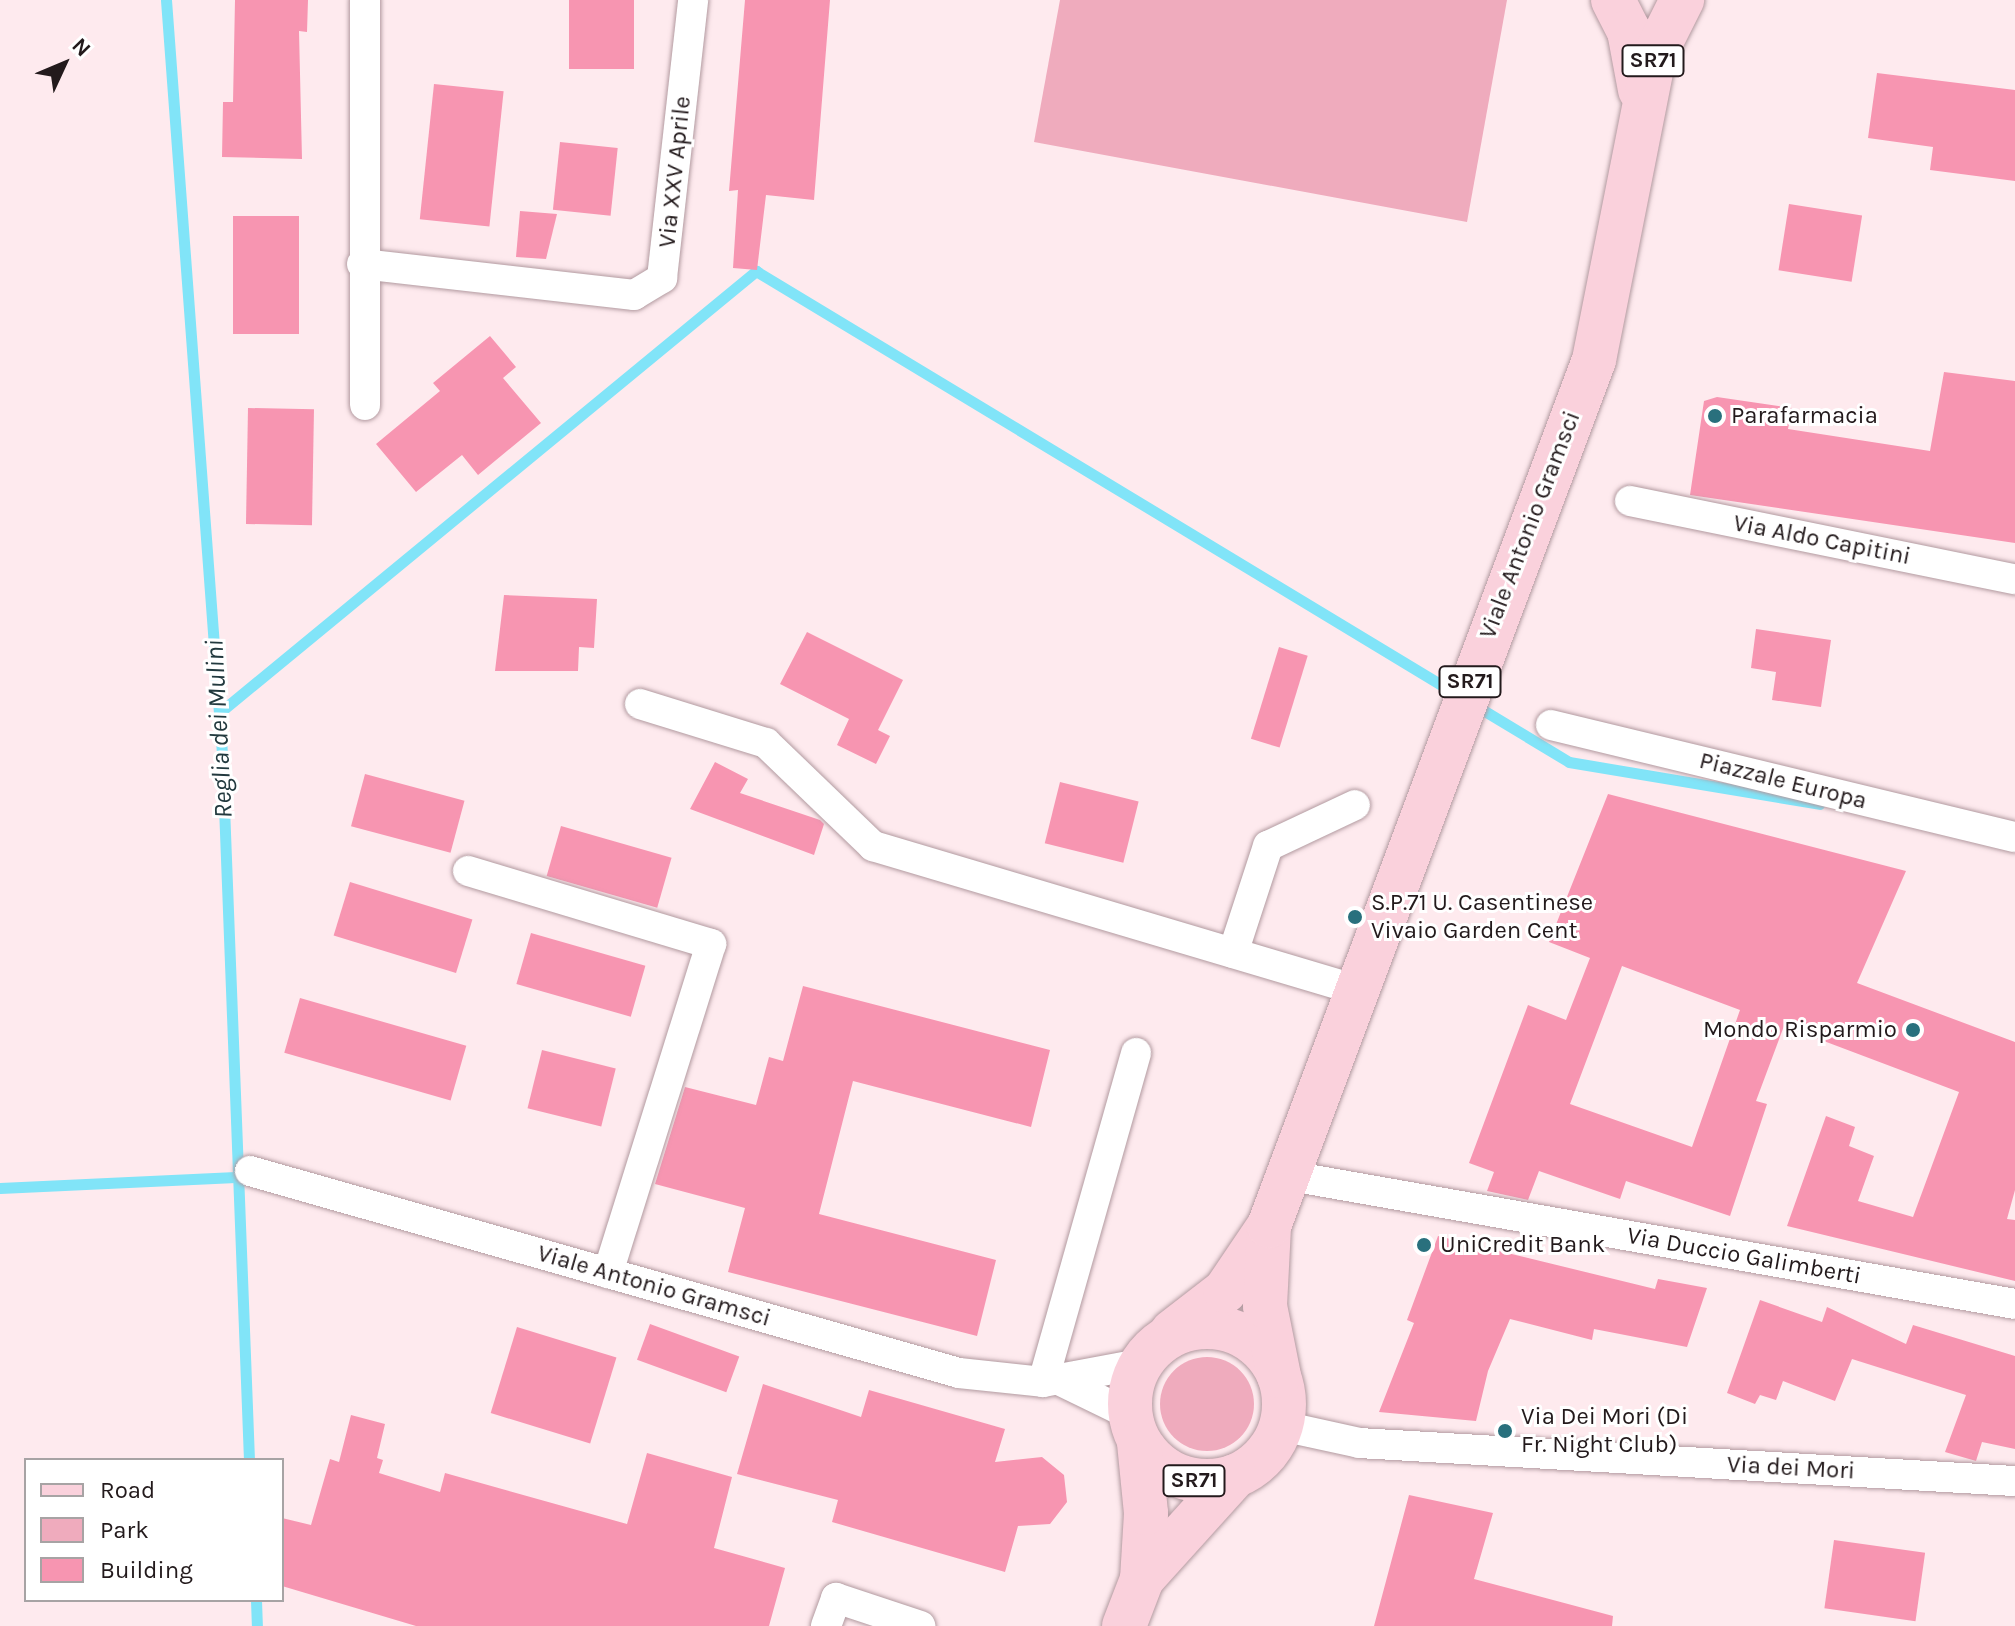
<!DOCTYPE html>
<html>
<head>
<meta charset="utf-8">
<style>
	body { margin:0 }
	#map { position:relative; width:2015px; height:1626px; overflow:hidden; background:#feeaee; font-family:Karla,sans-serif }
	div>[style] { position:absolute }
	[style*='--x'] { left:calc(var(--x)*1px); top:calc(var(--y)*1px); width:calc(var(--w)*1px); rotate:calc(var(--a)*1deg) }
	.green>* { inset:0; background:#efabbd }
	.round { border-radius:50% }
	.stream>* { height:11px; margin:-5.5px; padding:0 5.5px; transform-origin:5.5px; border-radius:5.5px; background:#81e4f8 }
	.building>* { inset:0; background:#f795b1; transform-origin:0 0 }
	.roads { filter:drop-shadow(0 0 2px #b29aa0) drop-shadow(0 0 2px #b29aa0) }
	.minor>* { height:30px; margin:-15px; padding:0 15px; transform-origin:15px; border-radius:15px; background:#fff }
	.primary>* { height:44px; margin:-22px; padding:0 22px; transform-origin:22px; border-radius:22px; background:#fad1dc }
	.primary>.ring { margin:-22px; padding:0; box-sizing:content-box; background:none; border:44px solid #fad1dc; border-radius:50% }
	.dots>* { width:22px; height:22px; translate:-50% -50%; box-sizing:border-box; border:4px solid #fff; border-radius:50% }
	span { translate:-50% -50%; white-space:nowrap; text-align:center; line-height:1.15; -webkit-text-stroke:6px #fff; paint-order:stroke }
	.shield-label span { padding:2px 6px; background:#fff; border:2px solid; border-radius:6px; -webkit-text-stroke-width:0 }
	.shield-label { font-size:22px; color:#231a1c; font-weight:700 }
	.street-label { font-size:24px; color:#231a1c }
	.poi-label { font-size:24px; color:#231a1c }
	.left { translate:0 -50%; text-align:left }
	.right { translate:-100% -50%; text-align:right }
	.water-label { font-size:26px; color:#22393e; font-style:italic }
	.legend { position:absolute; left:24px; top:1458px; width:260px; height:144px; box-sizing:border-box; background:#fff; border:2px solid #a7a3a4; margin:0; padding:10px 14px; list-style:none; font-size:24px; color:#231a1c }
	.legend li { display:flex; align-items:center; gap:16px; height:40px }
	.legend b { width:40px; border:2px solid #a7a3a4 }
	.north { position:absolute; left:24px; top:24px; width:80px; height:80px; -webkit-text-stroke:6px #fff; paint-order:stroke; rotate:46deg; font-size:22px; font-weight:700; line-height:32px; text-align:center; color:#231a1c }
	.north::after { content:''; display:block; margin:auto; width:28px; height:36px; background:#231a1c; clip-path:polygon(50% 0,100% 100%,50% 72%,0 100%) }
</style>
</head>
<body>
<div id="map">
	<div class="green">
		<div style="clip-path:polygon(1060px 0,1507px 0,1467px 222px,1034px 142px)"></div>
		<div class="round" style="left:1160px;top:1357px;width:94px;height:94px"></div>
	</div>
	<div class="stream">
		<div style="--x:166;--y:0;--w:756;--a:85.75"></div>
		<div style="--x:222;--y:754;--w:707;--a:87.81"></div>
		<div style="--x:1473;--y:704;--w:112;--a:31.1"></div>
		<div style="--x:1569;--y:762;--w:254;--a:9.5"></div>
		<div style="--x:219;--y:713;--w:696;--a:-39.46"></div>
		<div style="--x:756;--y:271;--w:820;--a:31.13"></div>
		<div style="--x:0;--y:1188;--w:236;--a:-2.7"></div>
		<div style="--x:256;--y:1600;--w:26;--a:88"></div>
	</div>
	<div class="building">
		<div style="clip-path:polygon(235px 0,308px 0,307px 32px,299px 31px,302px 159px,222px 157px,223px 102px,233px 102px)"></div>
		<div style="left:569px;top:0;width:65px;height:69px"></div>
		<div style="clip-path:polygon(745px 0,830px 0,814px 200px,766px 195px,757px 270px,733px 268px,738px 190px,729px 191px)"></div>
		<div style="clip-path:polygon(1877px 73px,2015px 90px,2015px 181px,1930px 170px,1933px 147px,1868px 138px)"></div>
		<div style="left:434px;top:84px;width:70px;height:136px;rotate:6deg"></div>
		<div style="left:560px;top:142px;width:58px;height:68px;rotate:6deg"></div>
		<div style="left:1789px;top:204px;width:74px;height:67px;rotate:9deg"></div>
		<div style="clip-path:polygon(520px 211px,557px 214px,546px 259px,516px 257px)"></div>
		<div style="left:233px;top:216px;width:66px;height:118px"></div>
		<div style="clip-path:polygon(490px 336px,516px 367px,503px 378px,541px 423px,478px 475px,462px 455px,416px 492px,376px 444px,440px 391px,433px 383px)"></div>
		<div style="clip-path:polygon(1944px 372px,2015px 381px,2015px 543px,1690px 495px,1704px 401px,1717px 397px,1792px 408px,1788px 429px,1930px 451px)"></div>
		<div style="left:248px;top:408px;width:66px;height:116px;rotate:1deg"></div>
		<div style="clip-path:polygon(504px 595px,597px 599px,594px 648px,579px 647px,578px 671px,495px 671px)"></div>
		<div style="clip-path:polygon(1756px 629px,1831px 640px,1821px 707px,1772px 700px,1776px 672px,1751px 668px)"></div>
		<div style="clip-path:polygon(807px 632px,903px 680px,878px 730px,890px 736px,876px 764px,837px 745px,849px 719px,780px 684px)"></div>
		<div style="left:1279px;top:647px;width:30px;height:96px;rotate:17deg"></div>
		<div style="clip-path:polygon(715px 762px,748px 779px,740px 793px,820px 820px,824px 824px,814px 855px,690px 809px)"></div>
		<div style="left:365px;top:774px;width:103px;height:54px;rotate:15deg"></div>
		<div style="left:1060px;top:782px;width:81px;height:63px;rotate:14deg"></div>
		<div style="clip-path:polygon(evenodd,1608px 794px,1906px 871px,1857px 983px,2015px 1042px,2015px 1190px,2007px 1219px,2015px 1220px,2015px 1281px,1787px 1226px,1826px 1116px,1855px 1127px,1849px 1146px,1874px 1156px,1858px 1201px,1913px 1217px,1959px 1092px,1784px 1026px,1756px 1101px,1767px 1104px,1730px 1216px,1626px 1181px,1620px 1199px,1539px 1171px,1528px 1200px,1487px 1191px,1494px 1172px,1469px 1163px,1528px 1005px,1566px 1020px,1590px 958px,1549px 942px,1608px 794px,1622px 966px,1740px 1010px,1692px 1147px,1570px 1104px,1622px 966px)"></div>
		<div style="left:561px;top:826px;width:115px;height:52px;rotate:16deg"></div>
		<div style="left:350px;top:882px;width:128px;height:56px;rotate:17deg"></div>
		<div style="left:531px;top:933px;width:119px;height:53px;rotate:16deg"></div>
		<div style="clip-path:polygon(803px 986px,1050px 1050px,1031px 1127px,853px 1081px,819px 1214px,996px 1260px,977px 1336px,728px 1272px,745px 1208px,655px 1184px,685px 1087px,756px 1105px,769px 1057px,783px 1061px)"></div>
		<div style="left:300px;top:998px;width:173px;height:57px;rotate:16deg"></div>
		<div style="left:542px;top:1050px;width:76px;height:60px;rotate:14deg"></div>
		<div style="clip-path:polygon(1438px 1236px,1655px 1289px,1658px 1279px,1707px 1288px,1687px 1347px,1594px 1329px,1592px 1340px,1510px 1319px,1488px 1371px,1476px 1421px,1379px 1412px,1414px 1323px,1407px 1320px)"></div>
		<div style="clip-path:polygon(1760px 1300px,1822px 1322px,1827px 1307px,1906px 1344px,1913px 1325px,2015px 1356px,2015px 1449px,1982px 1442px,1976px 1461px,1945px 1452px,1966px 1395px,1852px 1359px,1835px 1401px,1783px 1381px,1776px 1400px,1760px 1395px,1755px 1404px,1727px 1393px)"></div>
		<div style="left:650px;top:1324px;width:95px;height:38px;rotate:20deg"></div>
		<div style="left:517px;top:1327px;width:104px;height:90px;rotate:17deg"></div>
		<div style="clip-path:polygon(763px 1384px,861px 1417px,869px 1390px,1005px 1429px,995px 1462px,1042px 1457px,1064px 1475px,1067px 1502px,1050px 1524px,1018px 1526px,1005px 1572px,832px 1522px,838px 1500px,737px 1474px)"></div>
		<div style="clip-path:polygon(351px 1415px,385px 1424px,377px 1458px,383px 1460px,379px 1473px,440px 1492px,445px 1473px,627px 1524px,647px 1453px,732px 1477px,714px 1548px,785px 1568px,769px 1626px,416px 1626px,282px 1586px,282px 1518px,311px 1525px,330px 1459px,339px 1462px)"></div>
		<div style="clip-path:polygon(1409px 1495px,1493px 1513px,1474px 1579px,1613px 1616px,1612px 1626px,1374px 1626px)"></div>
		<div style="left:1834px;top:1540px;width:92px;height:69px;rotate:8deg"></div>
	</div>
	<div class="roads">
		<div class="minor">
			<div style="--x:365;--y:0;--w:405;--a:90"></div>
			<div style="--x:362;--y:264;--w:274;--a:6.5"></div>
			<div style="--x:634;--y:295;--w:33;--a:-31"></div>
			<div style="--x:662;--y:278;--w:280;--a:-83.6"></div>
			<div style="--x:1630;--y:501;--w:393;--a:11.5"></div>
			<div style="--x:640;--y:704;--w:132;--a:17.2"></div>
			<div style="--x:766;--y:743;--w:149;--a:43.9"></div>
			<div style="--x:873;--y:846;--w:502;--a:16.56"></div>
			<div style="--x:1551;--y:725;--w:477;--a:13.6"></div>
			<div style="--x:468;--y:871;--w:254;--a:16.7"></div>
			<div style="--x:711;--y:944;--w:345;--a:107.4"></div>
			<div style="--x:1233;--y:953;--w:113;--a:-71.9"></div>
			<div style="--x:1268;--y:846;--w:96;--a:-25.2"></div>
			<div style="--x:250;--y:1171;--w:737;--a:15.9"></div>
			<div style="--x:959;--y:1373;--w:84;--a:6.1"></div>
			<div style="--x:1043;--y:1382;--w:98;--a:-10.6"></div>
			<div style="--x:1285;--y:1175;--w:741;--a:10.02"></div>
			<div style="--x:1061;--y:1381;--w:76;--a:25.9"></div>
			<div style="--x:1043;--y:1382;--w:342;--a:-74.2"></div>
			<div style="--x:1282;--y:1426;--w:79;--a:12.4"></div>
			<div style="--x:1359;--y:1443;--w:657;--a:3.32"></div>
			<div style="--x:826;--y:1626;--w:30;--a:-70"></div>
			<div style="--x:836;--y:1598;--w:89;--a:18.4"></div>
		</div>
		<div class="primary">
			<div style="--x:1613;--y:0;--w:35;--a:63"></div>
			<div style="--x:1629;--y:31;--w:60;--a:79.4"></div>
			<div class="ring" style="left:1130px;top:1327px;width:110px;height:110px"></div>
			<div style="--x:1172;--y:1332;--w:67;--a:-37.7"></div>
			<div style="--x:1225;--y:1291;--w:78;--a:-55.9"></div>
			<div style="--x:1279;--y:1376;--w:71;--a:-101.3"></div>
			<div style="--x:1265;--y:1306;--w:80;--a:-87.1"></div>
			<div style="--x:1269;--y:1226;--w:925;--a:-69.43"></div>
			<div style="--x:1594;--y:360;--w:310;--a:-78.8"></div>
			<div style="--x:1654;--y:56;--w:63;--a:-63.4"></div>
			<div style="--x:1142;--y:1579;--w:139;--a:-47.9"></div>
			<div style="--x:1124;--y:1626;--w:50;--a:-69"></div>
			<div style="--x:1142;--y:1579;--w:66;--a:-86.5"></div>
			<div style="--x:1146;--y:1513;--w:70;--a:-95.7"></div>
		</div>
	</div>
	<div class="dots">
		<div style="left:1715px;top:416px;background:#29707d"></div>
		<div style="left:1355px;top:917px;background:#29707d"></div>
		<div style="left:1913px;top:1030px;background:#29707d"></div>
		<div style="left:1424px;top:1245px;background:#29707d"></div>
		<div style="left:1505px;top:1431px;background:#29707d"></div>
	</div>
	<div class="shield-label">
		<span style="left:1653px;top:61px">SR71</span>
		<span style="left:1470px;top:682px">SR71</span>
		<span style="left:1194px;top:1481px">SR71</span>
	</div>
	<div class="street-label">
		<span style="left:675px;top:172px;rotate:-84deg">Via XXV Aprile</span>
		<span style="left:1530px;top:525px;rotate:-69deg">Viale Antonio Gramsci</span>
		<span style="left:1822px;top:540px;rotate:11deg">Via Aldo Capitini</span>
		<span style="left:1783px;top:781px;rotate:14deg">Piazzale Europa</span>
		<span style="left:1744px;top:1256px;rotate:10deg">Via Duccio Galimberti</span>
		<span style="left:654px;top:1286px;rotate:16deg">Viale Antonio Gramsci</span>
		<span style="left:1791px;top:1468px;rotate:3deg">Via dei Mori</span>
	</div>
	<div class="poi-label">
		<span class="left" style="left:1731px;top:416px">Parafarmacia</span>
		<span class="left" style="left:1371px;top:917px">S.P.71 U. Casentinese<br>Vivaio Garden Cent</span>
		<span class="right" style="left:1897px;top:1030px">Mondo Risparmio</span>
		<span class="left" style="left:1440px;top:1245px">UniCredit Bank</span>
		<span class="left" style="left:1521px;top:1431px">Via Dei Mori (Di<br>Fr. Night Club)</span>
	</div>
	<div class="water-label">
		<span style="left:219px;top:729px;rotate:-93deg">Reglia dei Mulini</span>
	</div>
	<ul class="legend">
	<li><b style="height:10px;background:#fad1dc"></b>Road</li>
	<li><b style="height:22px;background:#efabbd"></b>Park</li>
	<li><b style="height:22px;background:#f795b1"></b>Building</li>
	</ul>
	<div class="north">N</div>
</div>
</body>
</html>
